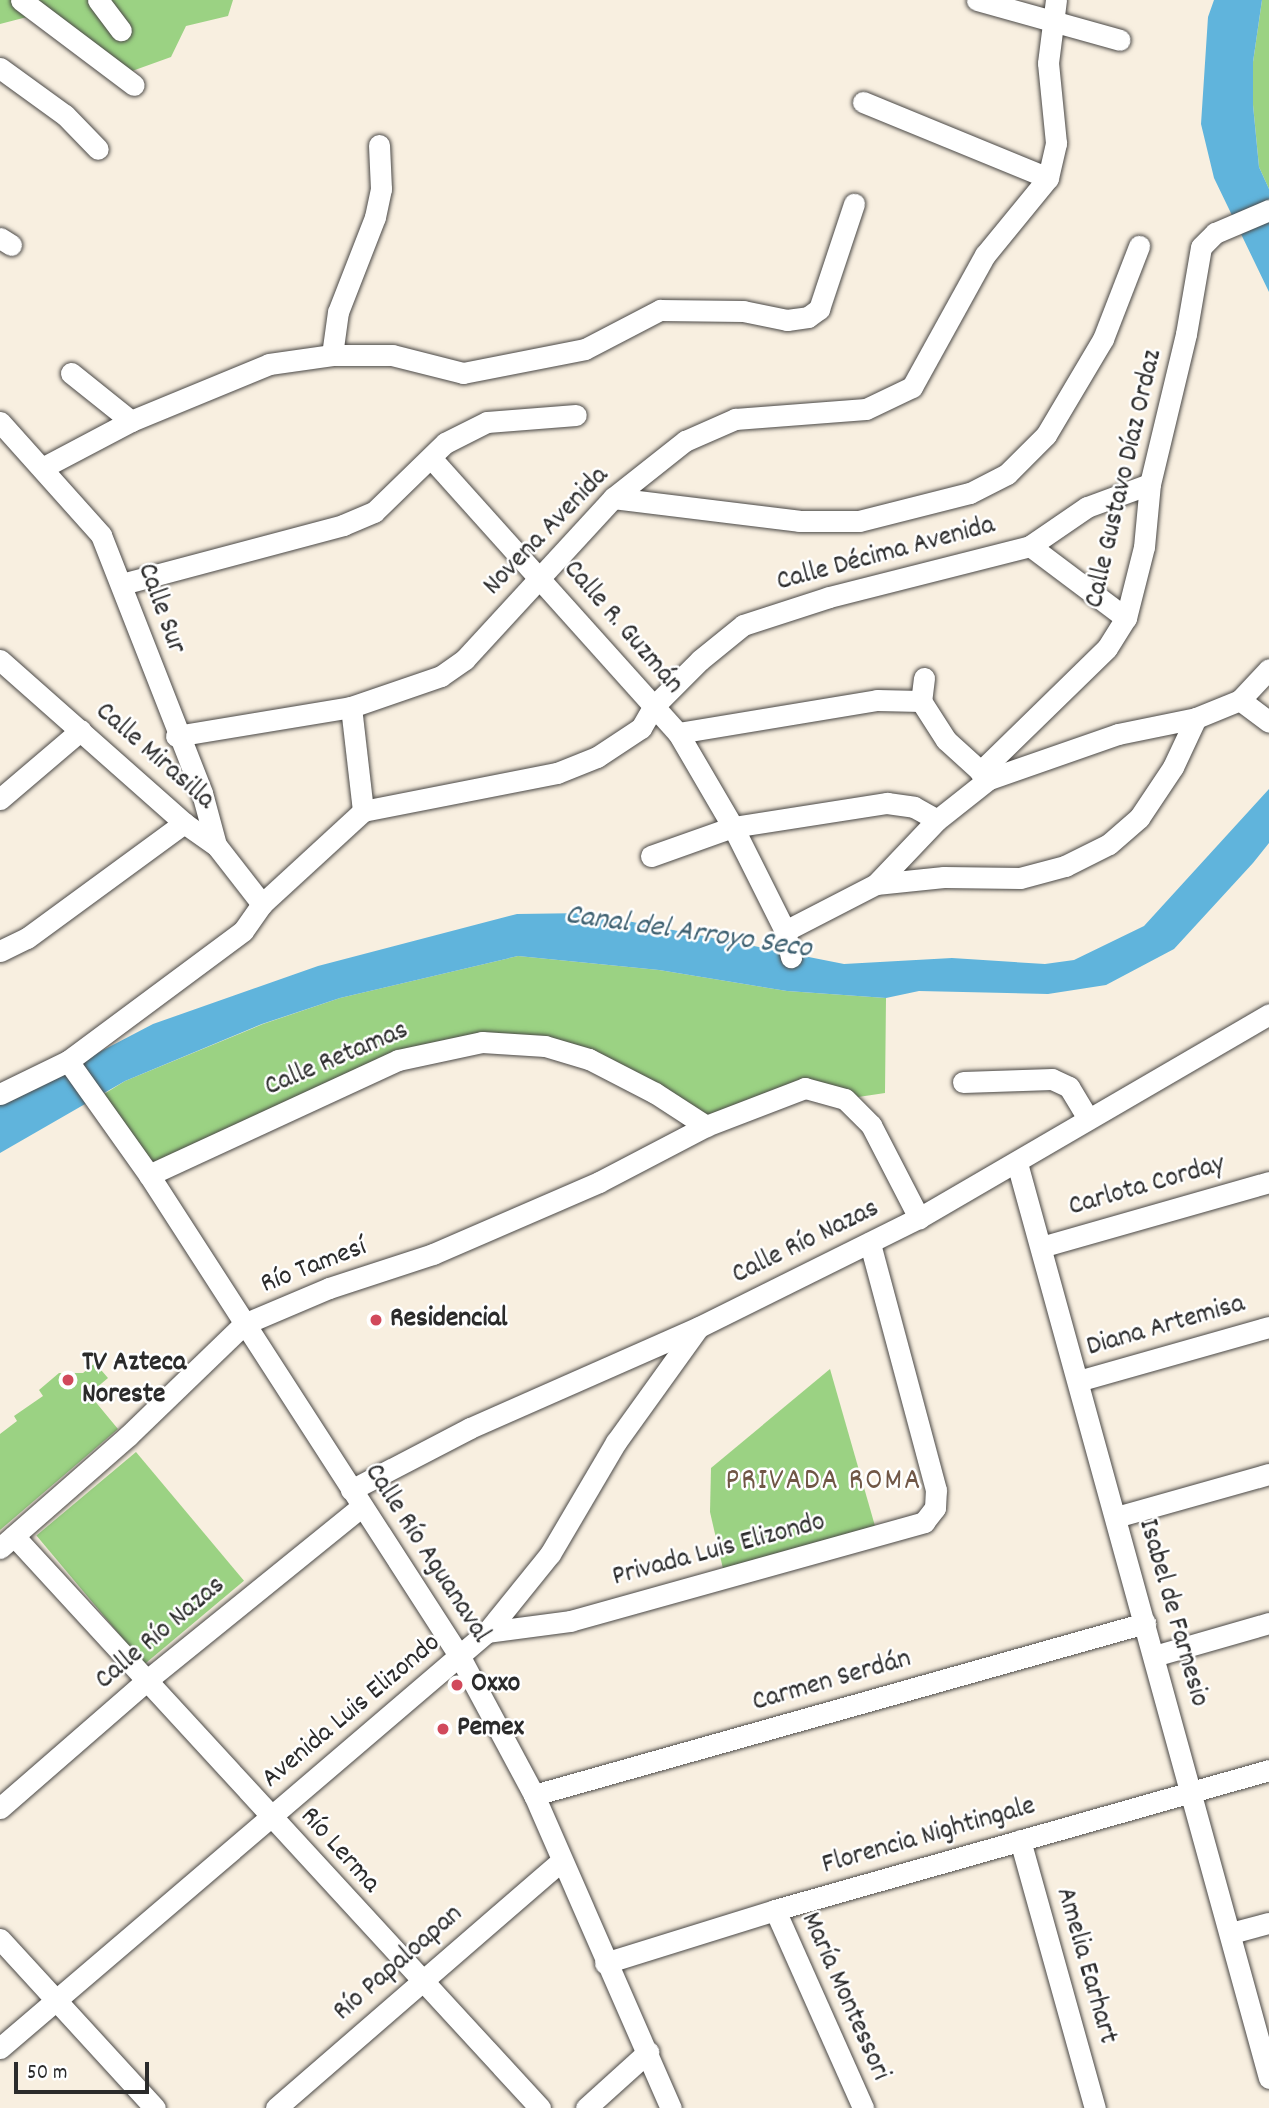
<!DOCTYPE html>
<html>
<head>
<meta charset="utf-8">
<style>
	body { margin:0 }
	#map { position:relative; width:1269px; height:2108px; overflow:hidden; background:#f8efe0; font-family:Dekko,sans-serif }
	div>[style] { position:absolute }
	[style*='--x'] { left:calc(var(--x)*1px); top:calc(var(--y)*1px); width:calc(var(--w)*1px); rotate:calc(var(--a)*1deg) }
	.green>* { inset:0; background:#9bd283; transform-origin:0 0 }
	.water>* { inset:0; background:#60b4dc }
	.roads { filter:drop-shadow(0 0 2px #4a4846) drop-shadow(0 0 2px #4a4846) }
	.minor>* { height:21px; margin:-10.5px; padding:0 10.5px; transform-origin:10.5px; border-radius:10.5px; background:#fff }
	.dots>* { width:19px; height:19px; translate:-50% -50%; box-sizing:border-box; border:4px solid #fff; border-radius:50% }
	span { translate:-50% -50%; white-space:nowrap; text-align:center; line-height:1.15; -webkit-text-stroke:5px #fff; paint-order:stroke }
	.street-label { font-size:28px; color:#2b2b2b }
	.poi-label { font-size:28px; color:#2b2b2b; font-weight:700 }
	.left { translate:0 -50%; text-align:left }
	.water-label { font-size:30px; color:#406272; font-style:italic }
	.neighbourhood-label { font-size:30px; color:#705746; letter-spacing:2px }
	.scale { position:absolute; left:14px; top:2062px; width:135px; height:32px; box-sizing:border-box; border:4px solid #2b2b2b; border-top:0; padding-left:9px; font-size:21px; line-height:24px; white-space:nowrap; color:#2b2b2b; -webkit-text-stroke:5px #fff; paint-order:stroke }
</style>
</head>
<body>
<div id="map">
	<div class="green">
		<div style="clip-path:polygon(0 0,233px 0,228px 16px,186px 26px,171px 57px,121px 75px,27px 17px,0 24px)"></div>
		<div style="clip-path:polygon(1262px 0,1269px 0,1269px 189px,1259px 167px,1253px 105px,1253px 62px)"></div>
		<div style="clip-path:polygon(518px 956px,659px 970px,787px 991px,886px 998px,885px 1093px,845px 1099px,825px 1090px,706px 1126px,589px 1059px,444px 1047px,149px 1175px,96px 1099px,125px 1081px,263px 1024px,340px 998px)"></div>
		<div style="clip-path:polygon(95px 1363px,108px 1378px,89px 1394px,118px 1429px,0 1530px,0 1434px,17px 1421px,14px 1416px,43px 1396px,39px 1390px,59px 1373px,83px 1373px)"></div>
		<div style="clip-path:polygon(830px 1369px,875px 1526px,724px 1573px,710px 1512px,711px 1468px)"></div>
		<div style="left:136px;top:1452px;width:168px;height:130px;rotate:50deg"></div>
	</div>
	<div class="water">
		<div style="clip-path:polygon(1214px 0,1262px 0,1253px 62px,1253px 105px,1259px 167px,1269px 189px,1269px 292px,1214px 178px,1201px 124px,1208px 17px)"></div>
		<div style="clip-path:polygon(1269px 789px,1269px 843px,1253px 863px,1174px 949px,1106px 985px,1048px 994px,919px 991px,886px 998px,787px 991px,659px 970px,518px 956px,340px 998px,262px 1024px,125px 1081px,0 1153px,0 1104px,153px 1024px,318px 966px,517px 914px,587px 913px,844px 964px,952px 958px,1045px 964px,1074px 960px,1144px 926px)"></div>
	</div>
	<div class="roads">
		<div class="minor">
			<div style="--x:21;--y:0;--w:141;--a:37"></div>
			<div style="--x:98;--y:0;--w:38;--a:53"></div>
			<div style="--x:977;--y:0;--w:148;--a:15.6"></div>
			<div style="--x:0;--y:68;--w:80;--a:35.9"></div>
			<div style="--x:65;--y:115;--w:47;--a:45.9"></div>
			<div style="--x:863;--y:102;--w:200;--a:22.3"></div>
			<div style="--x:0;--y:238;--w:13;--a:32"></div>
			<div style="--x:332;--y:355;--w:43;--a:-82.1"></div>
			<div style="--x:338;--y:312;--w:102;--a:-68.7"></div>
			<div style="--x:375;--y:217;--w:29;--a:-78"></div>
			<div style="--x:381;--y:189;--w:44;--a:-92.6"></div>
			<div style="--x:71;--y:373;--w:77;--a:38.7"></div>
			<div style="--x:0;--y:422;--w:152;--a:48.2"></div>
			<div style="--x:101;--y:535;--w:277;--a:68.6"></div>
			<div style="--x:202;--y:793;--w:54;--a:74.9"></div>
			<div style="--x:432;--y:459;--w:368;--a:48.1"></div>
			<div style="--x:678;--y:733;--w:109;--a:59.7"></div>
			<div style="--x:733;--y:827;--w:116;--a:63.4"></div>
			<div style="--x:785;--y:931;--w:27;--a:77"></div>
			<div style="--x:42;--y:468;--w:101;--a:-27.8"></div>
			<div style="--x:131;--y:421;--w:149;--a:-22.4"></div>
			<div style="--x:269;--y:364;--w:64;--a:-8.1"></div>
			<div style="--x:332;--y:355;--w:60;--a:0"></div>
			<div style="--x:392;--y:355;--w:73;--a:14.2"></div>
			<div style="--x:463;--y:373;--w:124;--a:-11.1"></div>
			<div style="--x:585;--y:349;--w:85;--a:-27.5"></div>
			<div style="--x:660;--y:310;--w:83;--a:0.7"></div>
			<div style="--x:743;--y:311;--w:45;--a:11.6"></div>
			<div style="--x:787;--y:320;--w:21;--a:-8"></div>
			<div style="--x:808;--y:317;--w:14;--a:-36"></div>
			<div style="--x:819;--y:309;--w:111;--a:-71.6"></div>
			<div style="--x:613;--y:498;--w:187;--a:7"></div>
			<div style="--x:799;--y:521;--w:60;--a:0"></div>
			<div style="--x:859;--y:521;--w:114;--a:-14.2"></div>
			<div style="--x:970;--y:493;--w:42;--a:-27.2"></div>
			<div style="--x:1007;--y:474;--w:55;--a:-45"></div>
			<div style="--x:1046;--y:435;--w:112;--a:-59.3"></div>
			<div style="--x:1103;--y:339;--w:100;--a:-68.8"></div>
			<div style="--x:1030;--y:546;--w:120;--a:36.9"></div>
			<div style="--x:122;--y:584;--w:229;--a:-14.9"></div>
			<div style="--x:343;--y:525;--w:34;--a:-23"></div>
			<div style="--x:374;--y:512;--w:99;--a:-44.2"></div>
			<div style="--x:445;--y:443;--w:47;--a:-26.6"></div>
			<div style="--x:487;--y:422;--w:89;--a:-4.5"></div>
			<div style="--x:0;--y:660;--w:246;--a:41.5"></div>
			<div style="--x:184;--y:823;--w:39;--a:35"></div>
			<div style="--x:216;--y:845;--w:75;--a:52.1"></div>
			<div style="--x:924;--y:678;--w:23;--a:97"></div>
			<div style="--x:921;--y:701;--w:46;--a:57.3"></div>
			<div style="--x:946;--y:740;--w:58;--a:42.2"></div>
			<div style="--x:1240;--y:700;--w:42;--a:-46.9"></div>
			<div style="--x:351;--y:707;--w:105;--a:83.4"></div>
			<div style="--x:678;--y:733;--w:202;--a:-9.4"></div>
			<div style="--x:877;--y:700;--w:44;--a:1.3"></div>
			<div style="--x:176;--y:736;--w:177;--a:-9.4"></div>
			<div style="--x:351;--y:707;--w:95;--a:-19"></div>
			<div style="--x:441;--y:676;--w:29;--a:-35"></div>
			<div style="--x:465;--y:659;--w:219;--a:-47.4"></div>
			<div style="--x:613;--y:498;--w:92;--a:-38.4"></div>
			<div style="--x:685;--y:441;--w:55;--a:-23.7"></div>
			<div style="--x:735;--y:419;--w:131;--a:-4.4"></div>
			<div style="--x:866;--y:409;--w:51;--a:-25.6"></div>
			<div style="--x:912;--y:387;--w:151;--a:-61.1"></div>
			<div style="--x:985;--y:255;--w:99;--a:-50.7"></div>
			<div style="--x:1048;--y:178;--w:36;--a:-77"></div>
			<div style="--x:1056;--y:143;--w:80;--a:-95.7"></div>
			<div style="--x:1048;--y:63;--w:64;--a:-82.8"></div>
			<div style="--x:980;--y:772;--w:177;--a:-44.3"></div>
			<div style="--x:1107;--y:648;--w:36;--a:-58"></div>
			<div style="--x:1126;--y:618;--w:73;--a:-75.8"></div>
			<div style="--x:1144;--y:547;--w:63;--a:-84.6"></div>
			<div style="--x:1150;--y:484;--w:154;--a:-76.5"></div>
			<div style="--x:1186;--y:334;--w:88;--a:-80.2"></div>
			<div style="--x:1201;--y:247;--w:20;--a:-45"></div>
			<div style="--x:1215;--y:233;--w:59;--a:-23.1"></div>
			<div style="--x:0;--y:799;--w:106;--a:-40.4"></div>
			<div style="--x:651;--y:856;--w:87;--a:-19.5"></div>
			<div style="--x:733;--y:827;--w:156;--a:-8.9"></div>
			<div style="--x:887;--y:803;--w:27;--a:8"></div>
			<div style="--x:914;--y:807;--w:26;--a:29"></div>
			<div style="--x:876;--y:884;--w:68;--a:-5.9"></div>
			<div style="--x:944;--y:877;--w:76;--a:0.8"></div>
			<div style="--x:1020;--y:878;--w:47;--a:-14.9"></div>
			<div style="--x:1065;--y:866;--w:49;--a:-26.6"></div>
			<div style="--x:1109;--y:844;--w:40;--a:-41"></div>
			<div style="--x:1139;--y:818;--w:61;--a:-56.3"></div>
			<div style="--x:1173;--y:767;--w:54;--a:-64.9"></div>
			<div style="--x:785;--y:931;--w:102;--a:-27.3"></div>
			<div style="--x:876;--y:884;--w:88;--a:-46.4"></div>
			<div style="--x:937;--y:820;--w:66;--a:-38.3"></div>
			<div style="--x:989;--y:779;--w:137;--a:-19.2"></div>
			<div style="--x:1118;--y:734;--w:80;--a:-11.6"></div>
			<div style="--x:1196;--y:718;--w:48;--a:-22.2"></div>
			<div style="--x:1240;--y:700;--w:36;--a:37"></div>
			<div style="--x:0;--y:951;--w:30;--a:-26"></div>
			<div style="--x:27;--y:938;--w:195;--a:-36.2"></div>
			<div style="--x:68;--y:1061;--w:140;--a:54.6"></div>
			<div style="--x:149;--y:1175;--w:574;--a:57.17"></div>
			<div style="--x:460;--y:1657;--w:157;--a:61.8"></div>
			<div style="--x:534;--y:1795;--w:342;--a:66.4"></div>
			<div style="--x:963;--y:1082;--w:89;--a:-1.9"></div>
			<div style="--x:1052;--y:1079;--w:19;--a:25"></div>
			<div style="--x:1069;--y:1087;--w:37;--a:59"></div>
			<div style="--x:0;--y:1094;--w:76;--a:-25.9"></div>
			<div style="--x:68;--y:1061;--w:218;--a:-36.6"></div>
			<div style="--x:243;--y:931;--w:33;--a:-55"></div>
			<div style="--x:262;--y:904;--w:137;--a:-42.6"></div>
			<div style="--x:363;--y:811;--w:198;--a:-11.1"></div>
			<div style="--x:557;--y:773;--w:43;--a:-21.8"></div>
			<div style="--x:597;--y:757;--w:53;--a:-33.4"></div>
			<div style="--x:641;--y:728;--w:24;--a:-60"></div>
			<div style="--x:653;--y:707;--w:66;--a:-45"></div>
			<div style="--x:700;--y:660;--w:55;--a:-39.1"></div>
			<div style="--x:743;--y:625;--w:90;--a:-18"></div>
			<div style="--x:829;--y:597;--w:207;--a:-14.2"></div>
			<div style="--x:1030;--y:546;--w:69;--a:-34.4"></div>
			<div style="--x:1087;--y:507;--w:67;--a:-20.1"></div>
			<div style="--x:1017;--y:1163;--w:949;--a:74.6"></div>
			<div style="--x:149;--y:1175;--w:274;--a:-24.8"></div>
			<div style="--x:398;--y:1060;--w:86;--a:-12.1"></div>
			<div style="--x:482;--y:1042;--w:63;--a:3.6"></div>
			<div style="--x:545;--y:1046;--w:46;--a:16.5"></div>
			<div style="--x:589;--y:1059;--w:74;--a:27.3"></div>
			<div style="--x:655;--y:1093;--w:61;--a:32.9"></div>
			<div style="--x:1041;--y:1247;--w:237;--a:-15.9"></div>
			<div style="--x:1078;--y:1381;--w:198;--a:-15.8"></div>
			<div style="--x:351;--y:1490;--w:134;--a:-27.5"></div>
			<div style="--x:470;--y:1428;--w:250;--a:-23.8"></div>
			<div style="--x:699;--y:1327;--w:246;--a:-26.4"></div>
			<div style="--x:919;--y:1218;--w:405;--a:-30.2"></div>
			<div style="--x:1116;--y:1517;--w:159;--a:-15.7"></div>
			<div style="--x:14;--y:1536;--w:777;--a:47.4"></div>
			<div style="--x:0;--y:1548;--w:170;--a:-41.2"></div>
			<div style="--x:128;--y:1436;--w:161;--a:-44"></div>
			<div style="--x:244;--y:1324;--w:92;--a:-23"></div>
			<div style="--x:329;--y:1288;--w:109;--a:-18.1"></div>
			<div style="--x:433;--y:1254;--w:181;--a:-23.4"></div>
			<div style="--x:599;--y:1182;--w:121;--a:-27.6"></div>
			<div style="--x:706;--y:1126;--w:106;--a:-21"></div>
			<div style="--x:805;--y:1088;--w:41;--a:15.4"></div>
			<div style="--x:845;--y:1099;--w:37;--a:45"></div>
			<div style="--x:871;--y:1125;--w:105;--a:62.7"></div>
			<div style="--x:487;--y:1632;--w:84;--a:-7.5"></div>
			<div style="--x:570;--y:1621;--w:368;--a:-15.6"></div>
			<div style="--x:924;--y:1522;--w:18;--a:-52"></div>
			<div style="--x:935;--y:1508;--w:18;--a:-87"></div>
			<div style="--x:936;--y:1490;--w:256;--a:-105"></div>
			<div style="--x:1154;--y:1656;--w:120;--a:-16"></div>
			<div style="--x:534;--y:1795;--w:635;--a:-15.72"></div>
			<div style="--x:0;--y:1808;--w:194;--a:-41"></div>
			<div style="--x:146;--y:1681;--w:277;--a:-39"></div>
			<div style="--x:1020;--y:1840;--w:278;--a:74.4"></div>
			<div style="--x:775;--y:1910;--w:217;--a:66"></div>
			<div style="--x:1231;--y:1933;--w:39;--a:-15"></div>
			<div style="--x:0;--y:1939;--w:229;--a:47.5"></div>
			<div style="--x:605;--y:1963;--w:178;--a:-17.3"></div>
			<div style="--x:775;--y:1910;--w:513;--a:-15.82"></div>
			<div style="--x:0;--y:2048;--w:640;--a:-40.5"></div>
			<div style="--x:487;--y:1632;--w:100;--a:-51.1"></div>
			<div style="--x:550;--y:1554;--w:130;--a:-59.5"></div>
			<div style="--x:616;--y:1442;--w:140;--a:-54.3"></div>
			<div style="--x:276;--y:2108;--w:376;--a:-40.9"></div>
			<div style="--x:586;--y:2108;--w:84;--a:-42.1"></div>
		</div>
	</div>
	<div class="dots">
		<div style="left:376px;top:1320px;background:#d1495b"></div>
		<div style="left:68px;top:1380px;background:#d1495b"></div>
		<div style="left:457px;top:1685px;background:#d1495b"></div>
		<div style="left:443px;top:1729px;background:#d1495b"></div>
	</div>
	<div class="street-label">
		<span style="left:1125px;top:479px;rotate:-77deg">Calle Gustavo Díaz Ordaz</span>
		<span style="left:547px;top:532px;rotate:-46deg">Novena Avenida</span>
		<span style="left:886px;top:555px;rotate:-15deg">Calle Décima Avenida</span>
		<span style="left:160px;top:609px;rotate:70deg">Calle Sur</span>
		<span style="left:622px;top:628px;rotate:49deg">Calle R. Guzmán</span>
		<span style="left:154px;top:757px;rotate:41deg">Calle Mirasilla</span>
		<span style="left:337px;top:1060px;rotate:-23deg">Calle Retamas</span>
		<span style="left:1147px;top:1187px;rotate:-16deg">Carlota Corday</span>
		<span style="left:806px;top:1243px;rotate:-26deg">Calle Río Nazas</span>
		<span style="left:314px;top:1267px;rotate:-21deg">Río Tamesí</span>
		<span style="left:1166px;top:1327px;rotate:-16deg">Diana Artemisa</span>
		<span style="left:719px;top:1551px;rotate:-15deg">Privada Luis Elizondo</span>
		<span style="left:426px;top:1554px;rotate:57deg">Calle Río Aguanaval</span>
		<span style="left:1172px;top:1613px;rotate:74deg">Isabel de Farnesio</span>
		<span style="left:161px;top:1634px;rotate:-40deg">Calle Río Nazas</span>
		<span style="left:832px;top:1682px;rotate:-16deg">Carmen Serdán</span>
		<span style="left:352px;top:1712px;rotate:-40deg">Avenida Luis Elizondo</span>
		<span style="left:929px;top:1837px;rotate:-16deg">Florencia Nightingale</span>
		<span style="left:339px;top:1851px;rotate:48deg">Río Lerma</span>
		<span style="left:399px;top:1964px;rotate:-41deg">Río Papaloapan</span>
		<span style="left:1085px;top:1966px;rotate:74deg">Amelia Earhart</span>
		<span style="left:844px;top:1997px;rotate:66deg">María Montessori</span>
	</div>
	<div class="poi-label">
		<span class="left" style="left:390px;top:1320px">Residencial</span>
		<span class="left" style="left:82px;top:1380px">TV Azteca<br>Noreste</span>
		<span class="left" style="left:471px;top:1685px">Oxxo</span>
		<span class="left" style="left:457px;top:1729px">Pemex</span>
	</div>
	<div class="water-label">
		<span style="left:688px;top:934px;rotate:8deg">Canal del Arroyo Seco</span>
	</div>
	<div class="neighbourhood-label">
		<span style="left:824px;top:1483px">PRIVADA ROMA</span>
	</div>
	<div class="scale">50 m</div>
</div>
</body>
</html>
